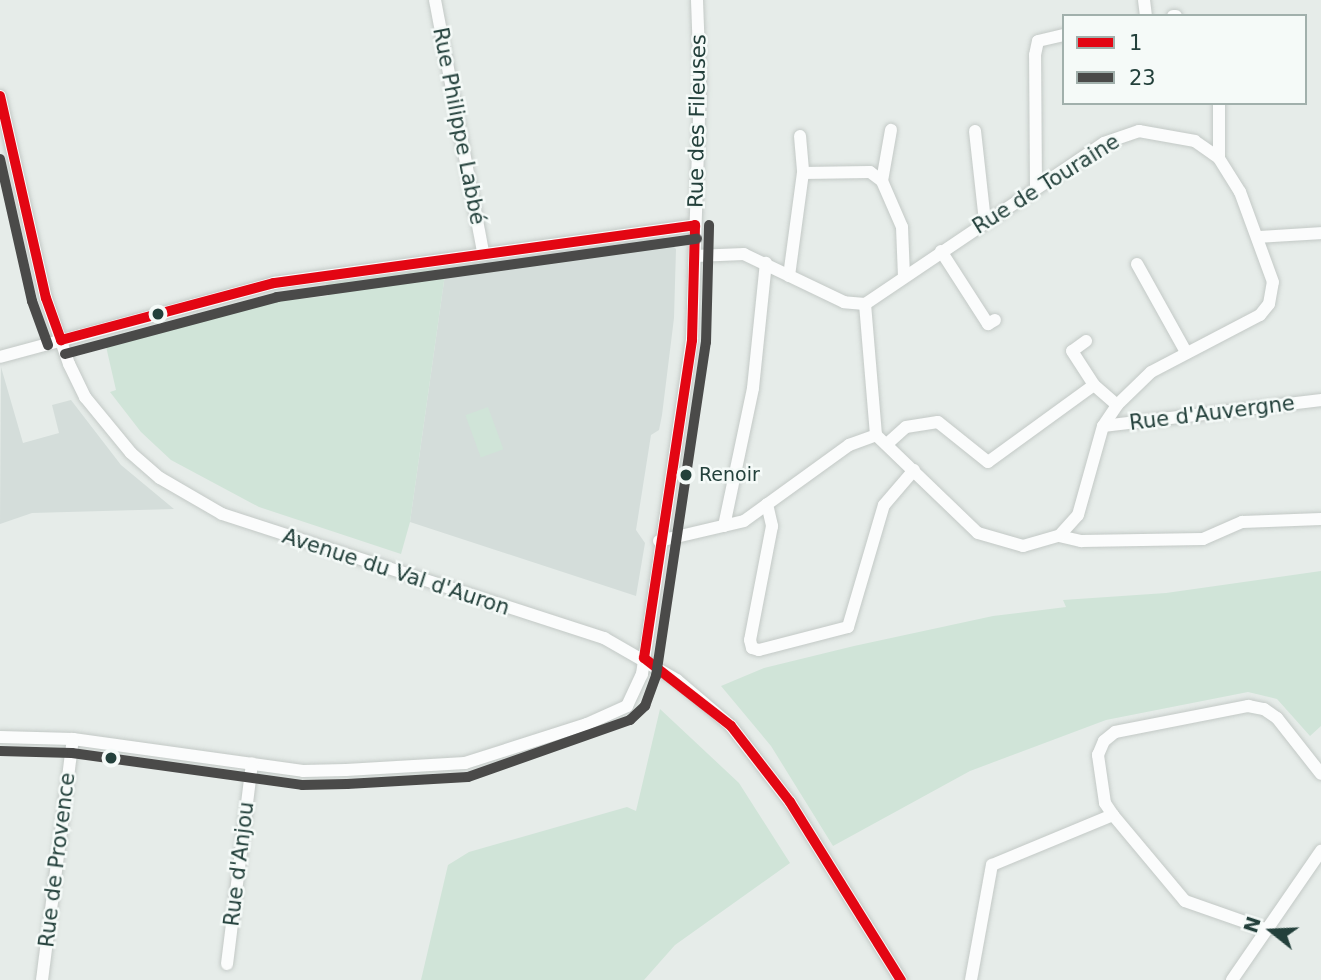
<!DOCTYPE html>
<html>
<head>
<meta charset="utf-8">
<style>
	body { margin:0 }
	#map { position:relative; width:1321px; height:980px; overflow:hidden; background:#e6ece9; font-family:"DejaVu Sans",sans-serif }
	div>[style] { position:absolute }
	[style*='--x'] { left:calc(var(--x)*1px); top:calc(var(--y)*1px); width:calc(var(--w)*1px); rotate:calc(var(--a)*1deg) }
	.built>* { inset:0; background:#d4ddda }
	.green>* { inset:0; background:#d0e4d8; transform-origin:0 0 }
	.roads { filter:drop-shadow(0 0 2px #c3c9c6) drop-shadow(0 0 2px #c3c9c6) }
	.minor>* { height:12px; margin:-6px; padding:0 6px; transform-origin:6px; border-radius:6px; background:#fbfcfc }
	.bus-1>* { height:10px; margin:-5px; padding:0 5px; transform-origin:5px; border-radius:5px; background:#e30613 }
	.bus-2>* { height:10px; margin:-5px; padding:0 5px; transform-origin:5px; border-radius:5px; background:#4a4a49 }
	.dots>* { width:19px; height:19px; translate:-50% -50%; box-sizing:border-box; border:4px solid #f5faf8; border-radius:50% }
	span { translate:-50% -50%; white-space:nowrap; text-align:center; line-height:1.15; -webkit-text-stroke:5px #f5faf8; paint-order:stroke }
	.bus-label { font-size:19px; color:#23403b }
	.left { translate:0 -50%; text-align:left }
	.street-label { font-size:21px; color:#23403b }
	.legend { position:absolute; left:1062px; top:14px; width:245px; height:91px; box-sizing:border-box; background:#f5faf8; border:2px solid #a1b0ac; margin:0; padding:9px 12px; list-style:none; font-size:21px; color:#23403b }
	.legend li { display:flex; align-items:center; gap:14px; height:35px }
	.legend b { width:35px; border:2px solid #a1b0ac }
	.north { position:absolute; left:1237px; top:896px; width:70px; height:70px; -webkit-text-stroke:5px #f5faf8; paint-order:stroke; rotate:288deg; font-size:19px; font-weight:700; line-height:28px; text-align:center; color:#23403b }
	.north::after { content:''; display:block; margin:auto; width:24px; height:32px; background:#23403b; clip-path:polygon(50% 0,100% 100%,50% 72%,0 100%) }
</style>
</head>
<body>
<div id="map">
	<div class="built">
		<div style="clip-path:polygon(664px 237px,676px 249px,674px 318px,662px 415px,659px 430px,651px 435px,636px 530px,645px 543px,636px 596px,410px 522px,446px 267px)"></div>
		<div style="clip-path:polygon(1px 367px,23px 443px,59px 433px,52px 405px,71px 400px,121px 465px,174px 509px,32px 513px,0 524px)"></div>
	</div>
	<div class="green">
		<div style="clip-path:polygon(446px 267px,410px 522px,401px 554px,259px 507px,171px 460px,141px 432px,110px 392px,116px 390px,105px 342px,240px 305px,328px 296px,326px 283px)"></div>
		<div style="left:488px;top:407px;width:45px;height:24px;rotate:70deg"></div>
		<div style="clip-path:polygon(1321px 571px,1321px 726px,1310px 736px,1277px 699px,1248px 692px,1106px 720px,970px 771px,833px 846px,771px 746px,721px 686px,764px 668px,854px 646px,993px 616px,1066px 607px,1063px 600px,1166px 593px)"></div>
		<div style="clip-path:polygon(660px 709px,739px 783px,790px 863px,675px 945px,644px 980px,421px 980px,448px 865px,469px 852px,627px 807px,636px 811px)"></div>
	</div>
	<div class="roads">
		<div class="minor">
			<div style="--x:435;--y:0;--w:257;--a:79.2"></div>
			<div style="--x:1144;--y:0;--w:16;--a:83"></div>
			<div style="--x:1173;--y:16;--w:3;--a:0"></div>
			<div style="--x:0;--y:96;--w:207;--a:77.2"></div>
			<div style="--x:46;--y:298;--w:70;--a:70.8"></div>
			<div style="--x:69;--y:364;--w:37;--a:64"></div>
			<div style="--x:85;--y:397;--w:72;--a:50.6"></div>
			<div style="--x:131;--y:453;--w:38;--a:41"></div>
			<div style="--x:160;--y:478;--w:72;--a:30.1"></div>
			<div style="--x:222;--y:514;--w:402;--a:18"></div>
			<div style="--x:604;--y:638;--w:84;--a:29.9"></div>
			<div style="--x:677;--y:680;--w:71;--a:40.4"></div>
			<div style="--x:731;--y:726;--w:96;--a:52.2"></div>
			<div style="--x:790;--y:802;--w:210;--a:58.1"></div>
			<div style="--x:1219;--y:103;--w:55;--a:90"></div>
			<div style="--x:975;--y:131;--w:92;--a:83.7"></div>
			<div style="--x:800;--y:136;--w:37;--a:85"></div>
			<div style="--x:882;--y:181;--w:52;--a:-80"></div>
			<div style="--x:1036;--y:189;--w:134;--a:-90.4"></div>
			<div style="--x:1035;--y:55;--w:14;--a:-78"></div>
			<div style="--x:1038;--y:41;--w:27;--a:-13"></div>
			<div style="--x:1258;--y:237;--w:63;--a:-3.6"></div>
			<div style="--x:941;--y:251;--w:87;--a:57.2"></div>
			<div style="--x:988;--y:324;--w:8;--a:-30"></div>
			<div style="--x:1137;--y:264;--w:101;--a:60.9"></div>
			<div style="--x:789;--y:276;--w:104;--a:-82.3"></div>
			<div style="--x:803;--y:173;--w:67;--a:-0.9"></div>
			<div style="--x:870;--y:172;--w:15;--a:37"></div>
			<div style="--x:882;--y:181;--w:50;--a:66.5"></div>
			<div style="--x:902;--y:227;--w:49;--a:87.7"></div>
			<div style="--x:865;--y:304;--w:131;--a:85.2"></div>
			<div style="--x:1086;--y:341;--w:17;--a:144"></div>
			<div style="--x:1072;--y:351;--w:40;--a:57.1"></div>
			<div style="--x:0;--y:357;--w:284;--a:-15.1"></div>
			<div style="--x:274;--y:283;--w:425;--a:-7.8"></div>
			<div style="--x:1103;--y:426;--w:220;--a:-6.8"></div>
			<div style="--x:887;--y:444;--w:25;--a:-42"></div>
			<div style="--x:906;--y:427;--w:32;--a:-9"></div>
			<div style="--x:938;--y:422;--w:64;--a:38.7"></div>
			<div style="--x:988;--y:462;--w:131;--a:-36"></div>
			<div style="--x:1094;--y:385;--w:30;--a:41"></div>
			<div style="--x:767;--y:504;--w:23;--a:77"></div>
			<div style="--x:772;--y:526;--w:116;--a:100.9"></div>
			<div style="--x:750;--y:640;--w:8;--a:76"></div>
			<div style="--x:752;--y:648;--w:7;--a:16"></div>
			<div style="--x:759;--y:650;--w:92;--a:-14.5"></div>
			<div style="--x:848;--y:627;--w:127;--a:-73.6"></div>
			<div style="--x:884;--y:505;--w:46;--a:-49.4"></div>
			<div style="--x:724;--y:526;--w:141;--a:-78.1"></div>
			<div style="--x:753;--y:388;--w:126;--a:-84.1"></div>
			<div style="--x:1059;--y:536;--w:23;--a:13"></div>
			<div style="--x:1081;--y:541;--w:122;--a:-0.9"></div>
			<div style="--x:1203;--y:539;--w:43;--a:-23.6"></div>
			<div style="--x:1242;--y:522;--w:79;--a:-2.2"></div>
			<div style="--x:659;--y:541;--w:87;--a:-13.2"></div>
			<div style="--x:744;--y:521;--w:130;--a:-35.9"></div>
			<div style="--x:849;--y:445;--w:29;--a:-20"></div>
			<div style="--x:876;--y:435;--w:141;--a:43.9"></div>
			<div style="--x:978;--y:533;--w:47;--a:16.1"></div>
			<div style="--x:1023;--y:546;--w:37;--a:-16"></div>
			<div style="--x:1059;--y:536;--w:28;--a:-48"></div>
			<div style="--x:1078;--y:515;--w:92;--a:-74.3"></div>
			<div style="--x:1103;--y:426;--w:25;--a:-56"></div>
			<div style="--x:1117;--y:405;--w:47;--a:-44.1"></div>
			<div style="--x:1151;--y:372;--w:123;--a:-27.6"></div>
			<div style="--x:1260;--y:315;--w:14;--a:-51"></div>
			<div style="--x:1269;--y:304;--w:22;--a:-80"></div>
			<div style="--x:1273;--y:282;--w:96;--a:-110.1"></div>
			<div style="--x:1240;--y:192;--w:40;--a:-122"></div>
			<div style="--x:1219;--y:158;--w:29;--a:-145"></div>
			<div style="--x:1195;--y:141;--w:57;--a:-169.9"></div>
			<div style="--x:1139;--y:131;--w:37;--a:161"></div>
			<div style="--x:1104;--y:143;--w:288;--a:146"></div>
			<div style="--x:865;--y:304;--w:21;--a:-175"></div>
			<div style="--x:844;--y:302;--w:111;--a:-154.4"></div>
			<div style="--x:744;--y:254;--w:49;--a:177.7"></div>
			<div style="--x:0;--y:737;--w:73;--a:1.6"></div>
			<div style="--x:73;--y:739;--w:232;--a:7.9"></div>
			<div style="--x:303;--y:771;--w:43;--a:-1.3"></div>
			<div style="--x:346;--y:770;--w:119;--a:-3.4"></div>
			<div style="--x:465;--y:763;--w:128;--a:-17.7"></div>
			<div style="--x:587;--y:724;--w:44;--a:-24.2"></div>
			<div style="--x:627;--y:706;--w:35;--a:-65"></div>
			<div style="--x:642;--y:674;--w:338;--a:-81.5"></div>
			<div style="--x:692;--y:340;--w:258;--a:-88.2"></div>
			<div style="--x:700;--y:82;--w:82;--a:-92.1"></div>
			<div style="--x:1113;--y:815;--w:112;--a:50.1"></div>
			<div style="--x:1185;--y:901;--w:85;--a:19.3"></div>
			<div style="--x:227;--y:964;--w:202;--a:-82.9"></div>
			<div style="--x:42;--y:980;--w:243;--a:-82.7"></div>
			<div style="--x:971;--y:980;--w:117;--a:-79.7"></div>
			<div style="--x:992;--y:865;--w:131;--a:-22.5"></div>
			<div style="--x:1113;--y:815;--w:14;--a:-124"></div>
			<div style="--x:1105;--y:803;--w:49;--a:-98.3"></div>
			<div style="--x:1098;--y:755;--w:15;--a:-67"></div>
			<div style="--x:1104;--y:741;--w:14;--a:-39"></div>
			<div style="--x:1115;--y:732;--w:136;--a:-11.1"></div>
			<div style="--x:1248;--y:706;--w:16;--a:11"></div>
			<div style="--x:1264;--y:709;--w:16;--a:35"></div>
			<div style="--x:1277;--y:718;--w:71;--a:51.8"></div>
			<div style="--x:1232;--y:980;--w:157;--a:-55.4"></div>
		</div>
	</div>
	<div class="bus-1">
		<div style="--x:0;--y:96;--w:207;--a:77.2"></div>
		<div style="--x:46;--y:298;--w:45;--a:70.3"></div>
		<div style="--x:61;--y:340;--w:220;--a:-15"></div>
		<div style="--x:274;--y:283;--w:425;--a:-7.8"></div>
		<div style="--x:644;--y:658;--w:322;--a:-81.4"></div>
		<div style="--x:692;--y:340;--w:115;--a:-88.5"></div>
		<div style="--x:644;--y:658;--w:110;--a:38"></div>
		<div style="--x:731;--y:726;--w:96;--a:52.2"></div>
		<div style="--x:790;--y:802;--w:210;--a:58.1"></div>
	</div>
	<div class="bus-2">
		<div style="--x:0;--y:159;--w:146;--a:77.3"></div>
		<div style="--x:32;--y:301;--w:47;--a:70"></div>
		<div style="--x:65;--y:354;--w:220;--a:-15"></div>
		<div style="--x:277;--y:297;--w:424;--a:-7.9"></div>
		<div style="--x:0;--y:751;--w:72;--a:1.6"></div>
		<div style="--x:72;--y:753;--w:232;--a:7.9"></div>
		<div style="--x:302;--y:785;--w:45;--a:-1.3"></div>
		<div style="--x:347;--y:784;--w:121;--a:-3.3"></div>
		<div style="--x:468;--y:777;--w:172;--a:-19.4"></div>
		<div style="--x:630;--y:720;--w:21;--a:-43"></div>
		<div style="--x:645;--y:706;--w:32;--a:-70"></div>
		<div style="--x:656;--y:676;--w:338;--a:-81.5"></div>
		<div style="--x:706;--y:342;--w:117;--a:-88.5"></div>
	</div>
	<div class="dots">
		<div style="left:158px;top:314px;background:#23403b"></div>
		<div style="left:686px;top:475px;background:#23403b"></div>
		<div style="left:111px;top:758px;background:#23403b"></div>
	</div>
	<div class="bus-label">
		<span class="left" style="left:699px;top:475px">Renoir</span>
	</div>
	<div class="street-label">
		<span style="left:697px;top:121px;rotate:-89deg">Rue des Fileuses</span>
		<span style="left:459px;top:126px;rotate:79deg">Rue Philippe Labbé</span>
		<span style="left:1046px;top:184px;rotate:-32deg">Rue de Touraine</span>
		<span style="left:1212px;top:413px;rotate:-7deg">Rue d'Auvergne</span>
		<span style="left:396px;top:572px;rotate:18deg">Avenue du Val d'Auron</span>
		<span style="left:57px;top:860px;rotate:-83deg">Rue de Provence</span>
		<span style="left:239px;top:864px;rotate:-83deg">Rue d'Anjou</span>
	</div>
	<ul class="legend">
	<li><b style="height:9px;background:#e30613"></b>1</li>
	<li><b style="height:9px;background:#4a4a49"></b>23</li>
	</ul>
	<div class="north">N</div>
</div>
</body>
</html>
